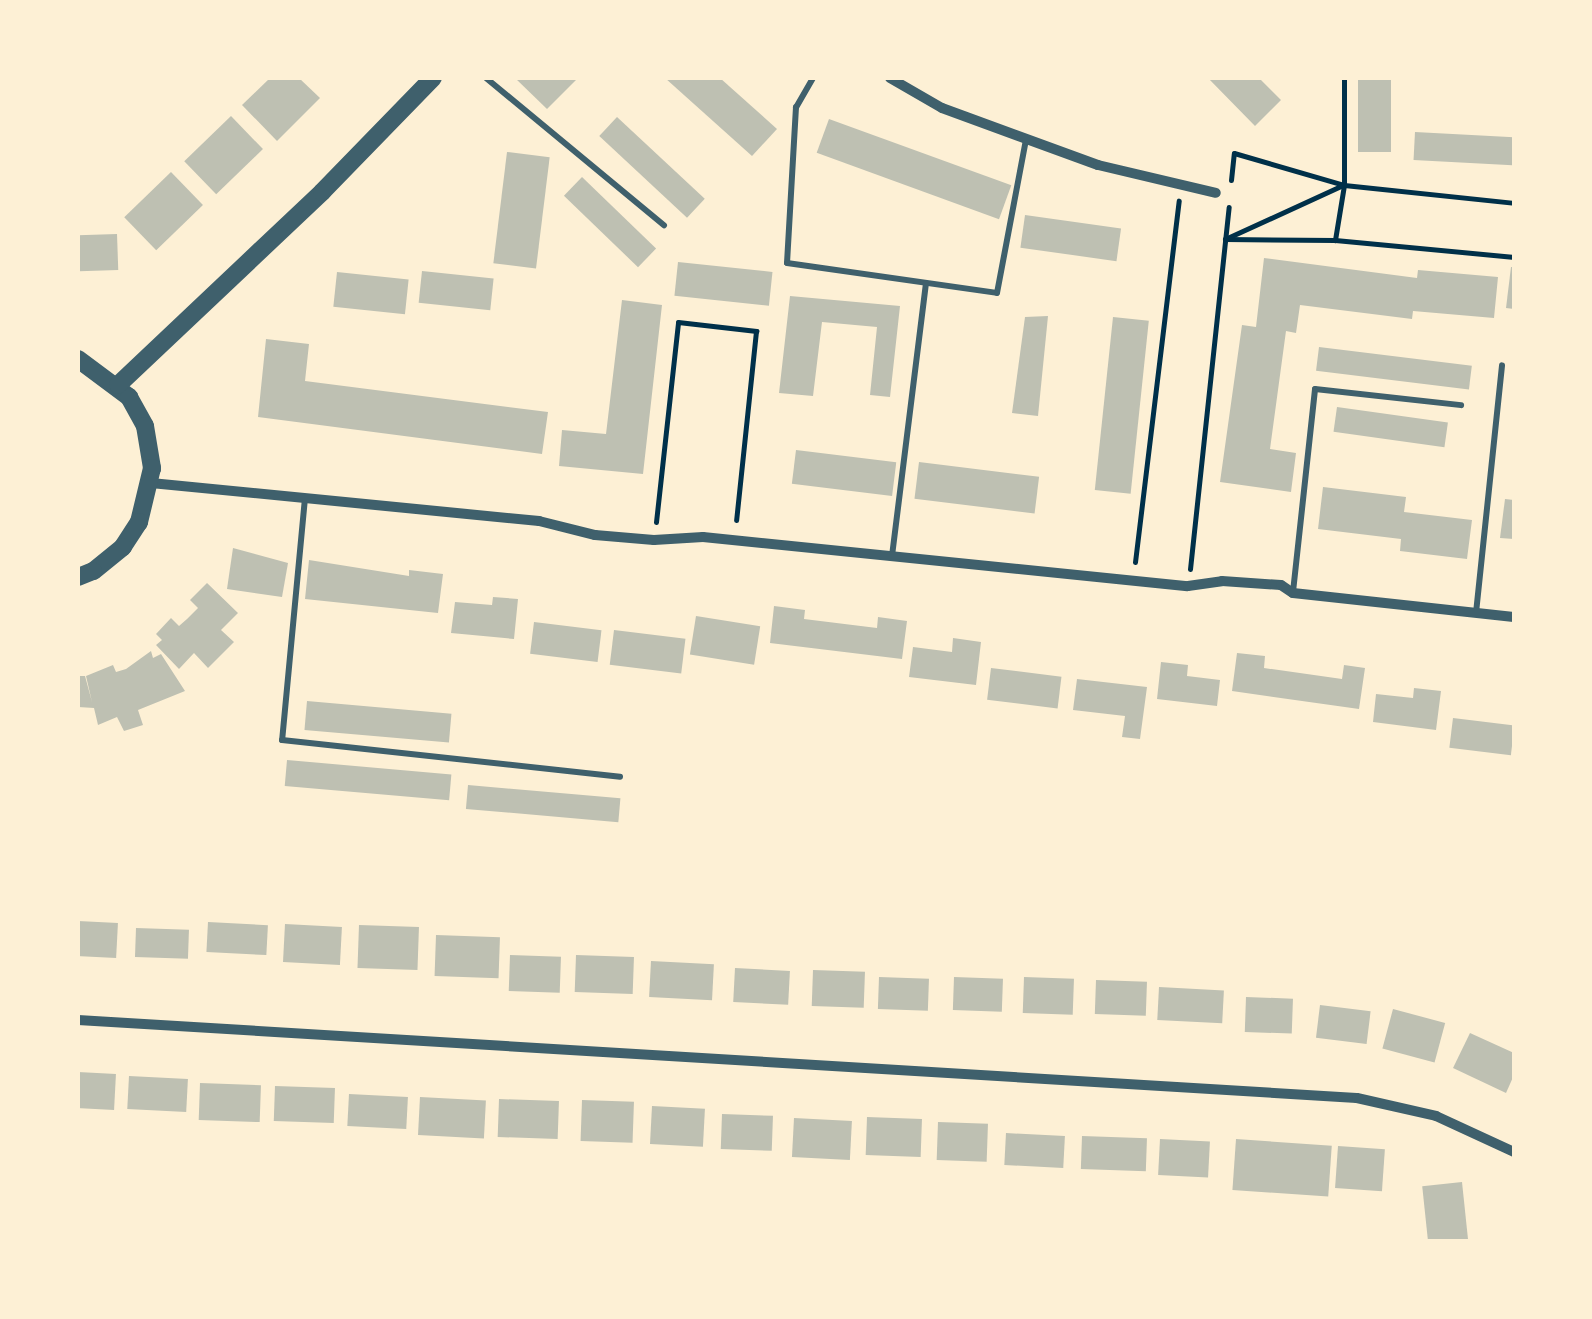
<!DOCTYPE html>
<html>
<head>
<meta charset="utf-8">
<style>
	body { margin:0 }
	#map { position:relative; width:1592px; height:1319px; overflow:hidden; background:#fdf0d5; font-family:"Fira Sans Condensed",sans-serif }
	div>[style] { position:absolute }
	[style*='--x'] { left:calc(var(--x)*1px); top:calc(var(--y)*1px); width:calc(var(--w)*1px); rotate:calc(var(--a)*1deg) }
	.building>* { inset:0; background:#bec0b2; transform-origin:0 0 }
	.path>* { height:5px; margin:-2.5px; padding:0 2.5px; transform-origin:2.5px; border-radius:2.5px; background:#003049 }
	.service>* { height:6px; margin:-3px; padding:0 3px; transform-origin:3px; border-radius:3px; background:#3f606c }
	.minor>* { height:10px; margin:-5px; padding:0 5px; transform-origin:5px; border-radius:5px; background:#3f606c }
	.tertiary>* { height:18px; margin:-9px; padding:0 9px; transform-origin:9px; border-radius:9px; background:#3f606c }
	span { translate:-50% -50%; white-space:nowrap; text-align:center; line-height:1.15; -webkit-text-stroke:8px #fdf0d5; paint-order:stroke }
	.frame { position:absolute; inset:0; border:80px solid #fdf0d5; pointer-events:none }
</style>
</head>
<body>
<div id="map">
	<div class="building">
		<div style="clip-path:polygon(270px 78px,299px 78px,320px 98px,277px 141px,242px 105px)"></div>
		<div style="clip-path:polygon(515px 78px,578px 78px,547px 109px)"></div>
		<div style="clip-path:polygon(665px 78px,720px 78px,777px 129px,752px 156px)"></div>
		<div style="clip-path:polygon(1208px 78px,1264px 78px,1261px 80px,1281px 100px,1255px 126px)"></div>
		<div style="left:1358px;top:78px;width:33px;height:74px"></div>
		<div style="left:231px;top:116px;width:46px;height:65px;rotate:46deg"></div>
		<div style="left:617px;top:117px;width:120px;height:26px;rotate:43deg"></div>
		<div style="left:829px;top:119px;width:194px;height:36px;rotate:20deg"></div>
		<div style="left:1415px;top:132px;width:99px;height:28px;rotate:3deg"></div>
		<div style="left:507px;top:152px;width:43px;height:112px;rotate:7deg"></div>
		<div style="left:171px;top:172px;width:46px;height:65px;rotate:46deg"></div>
		<div style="left:582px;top:177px;width:103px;height:26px;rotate:44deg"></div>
		<div style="left:1025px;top:215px;width:97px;height:33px;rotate:8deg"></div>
		<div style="left:117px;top:234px;width:36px;height:39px;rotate:88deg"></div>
		<div style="clip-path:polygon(1264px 258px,1417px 278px,1418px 270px,1498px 277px,1494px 318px,1413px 311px,1412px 319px,1300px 305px,1296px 333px,1286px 331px,1270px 449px,1296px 453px,1291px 492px,1220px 482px,1242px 325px,1256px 327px)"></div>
		<div style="left:678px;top:262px;width:95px;height:34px;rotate:6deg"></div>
		<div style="clip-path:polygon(1511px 267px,1514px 267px,1514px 309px,1506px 308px)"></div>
		<div style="left:422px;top:271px;width:72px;height:32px;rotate:6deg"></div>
		<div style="left:337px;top:272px;width:72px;height:35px;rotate:6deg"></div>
		<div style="clip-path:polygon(790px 296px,900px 306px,890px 397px,870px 395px,877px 327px,822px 322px,813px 396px,779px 393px)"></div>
		<div style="clip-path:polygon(622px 300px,662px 305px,643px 474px,559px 466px,562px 430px,606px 434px)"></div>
		<div style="clip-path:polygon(1048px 316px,1038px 416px,1012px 413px,1025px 317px)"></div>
		<div style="left:1113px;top:317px;width:36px;height:174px;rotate:6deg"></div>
		<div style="clip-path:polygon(266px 339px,309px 344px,305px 381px,548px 412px,542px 454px,258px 417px)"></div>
		<div style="left:1319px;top:347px;width:154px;height:24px;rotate:7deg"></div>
		<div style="left:1337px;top:407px;width:112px;height:25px;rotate:8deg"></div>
		<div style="left:796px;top:450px;width:101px;height:34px;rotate:7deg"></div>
		<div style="left:919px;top:462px;width:121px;height:37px;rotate:7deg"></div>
		<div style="clip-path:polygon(1323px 487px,1406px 497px,1404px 512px,1472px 520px,1467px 559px,1400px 551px,1401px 539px,1318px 529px)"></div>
		<div style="clip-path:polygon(1505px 499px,1514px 500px,1514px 539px,1500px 538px)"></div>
		<div style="clip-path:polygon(233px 548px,288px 563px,282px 597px,227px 589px)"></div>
		<div style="clip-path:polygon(309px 560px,409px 576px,409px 570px,443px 574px,438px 613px,305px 599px)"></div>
		<div style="clip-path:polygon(207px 583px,238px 613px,221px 630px,234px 642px,208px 668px,194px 653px,179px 669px,156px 645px,162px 640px,156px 634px,171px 618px,179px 626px,187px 619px,198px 608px,190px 600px)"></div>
		<div style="clip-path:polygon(493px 597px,518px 599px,514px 639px,451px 633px,455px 602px,492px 605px)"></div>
		<div style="clip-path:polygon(774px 606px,805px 610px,804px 619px,877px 628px,878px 617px,907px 621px,902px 659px,770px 643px)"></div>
		<div style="left:696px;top:616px;width:65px;height:39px;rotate:9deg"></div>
		<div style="left:534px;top:622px;width:68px;height:32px;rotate:7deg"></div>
		<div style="left:614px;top:630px;width:72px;height:35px;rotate:7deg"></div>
		<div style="clip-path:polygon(953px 638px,981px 642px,976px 685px,909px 677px,913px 647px,952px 652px)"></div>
		<div style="clip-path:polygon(151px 651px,153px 658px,161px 654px,185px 691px,138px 710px,143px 725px,124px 731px,117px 717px,98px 725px,94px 708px,78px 707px,78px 676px,85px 676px,92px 702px,86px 676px,113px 665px,116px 672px,126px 669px)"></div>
		<div style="clip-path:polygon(1237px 653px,1265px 656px,1264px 668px,1342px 679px,1344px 665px,1365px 668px,1359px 709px,1232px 691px)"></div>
		<div style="clip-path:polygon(1161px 662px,1188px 665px,1187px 676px,1220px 680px,1217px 706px,1157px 699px)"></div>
		<div style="left:991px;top:668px;width:71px;height:32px;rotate:7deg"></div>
		<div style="clip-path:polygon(1077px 679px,1147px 687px,1140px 739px,1122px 737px,1125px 716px,1073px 710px)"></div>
		<div style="clip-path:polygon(1414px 688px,1441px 691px,1436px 730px,1373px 722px,1376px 694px,1413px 698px)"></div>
		<div style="left:307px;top:701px;width:145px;height:29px;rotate:5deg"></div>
		<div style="left:1453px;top:718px;width:62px;height:30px;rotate:7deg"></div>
		<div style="left:287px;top:760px;width:165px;height:26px;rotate:5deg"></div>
		<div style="left:468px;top:785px;width:153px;height:24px;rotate:5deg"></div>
		<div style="left:78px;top:921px;width:40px;height:35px;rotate:3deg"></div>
		<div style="left:208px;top:922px;width:60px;height:30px;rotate:3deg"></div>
		<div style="left:285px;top:924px;width:57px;height:38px;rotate:3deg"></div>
		<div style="left:359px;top:925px;width:60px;height:43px;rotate:2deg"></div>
		<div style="left:136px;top:928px;width:53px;height:29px;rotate:2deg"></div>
		<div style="left:436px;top:935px;width:64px;height:41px;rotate:2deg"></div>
		<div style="left:510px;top:955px;width:51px;height:36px;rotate:2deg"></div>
		<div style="left:576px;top:955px;width:58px;height:37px;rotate:2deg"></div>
		<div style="left:651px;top:961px;width:63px;height:36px;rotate:3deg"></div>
		<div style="left:735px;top:968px;width:55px;height:34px;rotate:3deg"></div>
		<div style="left:813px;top:970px;width:52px;height:36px;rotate:2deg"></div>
		<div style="left:879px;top:977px;width:50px;height:32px;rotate:2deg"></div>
		<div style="left:954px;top:977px;width:49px;height:33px;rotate:2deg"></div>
		<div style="left:1024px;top:977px;width:50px;height:36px;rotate:2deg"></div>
		<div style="left:1096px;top:980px;width:51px;height:34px;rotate:2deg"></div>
		<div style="left:1159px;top:987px;width:65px;height:33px;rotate:3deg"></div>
		<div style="left:1246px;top:997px;width:47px;height:35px;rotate:2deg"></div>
		<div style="left:1320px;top:1005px;width:51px;height:33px;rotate:7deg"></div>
		<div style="left:1393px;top:1009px;width:54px;height:41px;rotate:15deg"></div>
		<div style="clip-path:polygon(1470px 1033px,1514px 1053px,1514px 1075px,1506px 1093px,1453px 1068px)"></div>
		<div style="left:78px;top:1072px;width:38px;height:36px;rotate:3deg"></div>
		<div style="left:129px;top:1076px;width:59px;height:33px;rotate:3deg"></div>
		<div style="left:200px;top:1083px;width:61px;height:37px;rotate:2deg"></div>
		<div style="left:275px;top:1086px;width:60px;height:35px;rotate:2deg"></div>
		<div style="left:349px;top:1094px;width:59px;height:32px;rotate:3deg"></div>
		<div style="left:420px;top:1097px;width:66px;height:38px;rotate:3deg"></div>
		<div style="left:499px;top:1099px;width:60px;height:38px;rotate:2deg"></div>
		<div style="left:582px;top:1100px;width:52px;height:41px;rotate:2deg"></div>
		<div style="left:652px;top:1106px;width:53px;height:38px;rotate:3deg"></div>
		<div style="left:722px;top:1114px;width:51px;height:35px;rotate:2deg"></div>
		<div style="left:867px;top:1117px;width:55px;height:38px;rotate:2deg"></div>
		<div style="left:794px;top:1118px;width:58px;height:39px;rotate:3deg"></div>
		<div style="left:938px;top:1122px;width:50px;height:38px;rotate:2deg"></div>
		<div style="left:1006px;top:1133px;width:59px;height:32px;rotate:3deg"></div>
		<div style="left:1082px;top:1136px;width:65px;height:33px;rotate:2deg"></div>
		<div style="left:1160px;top:1139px;width:50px;height:36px;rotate:3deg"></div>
		<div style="left:1236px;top:1139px;width:96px;height:51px;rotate:4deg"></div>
		<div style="left:1338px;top:1146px;width:47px;height:42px;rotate:4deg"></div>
		<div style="left:1462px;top:1182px;width:60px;height:40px;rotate:84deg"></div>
	</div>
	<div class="path">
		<div style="--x:1344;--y:78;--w:107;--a:90"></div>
		<div style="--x:1344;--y:185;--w:56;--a:99.3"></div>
		<div style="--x:1335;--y:240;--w:180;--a:5.4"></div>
		<div style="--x:1231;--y:180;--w:27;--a:-84"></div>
		<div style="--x:1234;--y:153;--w:115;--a:16.2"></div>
		<div style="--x:1344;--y:185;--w:171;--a:6"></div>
		<div style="--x:1335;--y:240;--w:110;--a:-179.5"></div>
		<div style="--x:1225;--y:239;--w:128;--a:-24.6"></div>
		<div style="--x:656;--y:522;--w:201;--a:-83.7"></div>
		<div style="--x:678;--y:322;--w:79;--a:6.6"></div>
		<div style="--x:756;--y:331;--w:190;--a:96"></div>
		<div style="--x:1135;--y:562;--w:364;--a:-83.1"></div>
		<div style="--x:1190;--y:569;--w:364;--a:-83.9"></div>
	</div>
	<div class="service">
		<div style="--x:486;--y:78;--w:231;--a:39.6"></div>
		<div style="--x:813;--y:78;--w:34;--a:120"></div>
		<div style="--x:796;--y:107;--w:156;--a:93.3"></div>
		<div style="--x:787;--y:263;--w:212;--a:8.1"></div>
		<div style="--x:997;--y:293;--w:157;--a:-79.3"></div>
		<div style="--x:305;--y:498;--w:243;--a:95.4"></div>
		<div style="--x:282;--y:740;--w:340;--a:6.2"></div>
		<div style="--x:892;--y:556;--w:275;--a:-82.9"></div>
		<div style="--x:1293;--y:592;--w:204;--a:-83.8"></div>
		<div style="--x:1315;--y:389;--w:147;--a:6.3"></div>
		<div style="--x:1476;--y:613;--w:249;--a:-84"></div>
	</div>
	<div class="minor">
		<div style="--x:890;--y:78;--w:60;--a:30"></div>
		<div style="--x:942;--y:108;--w:166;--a:20.1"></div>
		<div style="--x:1098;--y:165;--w:121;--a:13.3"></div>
		<div style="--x:151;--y:483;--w:390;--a:5.6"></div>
		<div style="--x:539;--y:521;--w:58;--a:14"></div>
		<div style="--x:595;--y:535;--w:59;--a:4.8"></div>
		<div style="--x:654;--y:540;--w:49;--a:-3.5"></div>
		<div style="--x:703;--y:537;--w:487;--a:5.8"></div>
		<div style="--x:1188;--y:586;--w:34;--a:-8"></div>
		<div style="--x:1222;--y:581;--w:59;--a:3.9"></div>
		<div style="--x:1281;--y:585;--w:14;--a:34"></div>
		<div style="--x:1293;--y:593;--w:222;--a:6.2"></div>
		<div style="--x:78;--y:1020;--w:1281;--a:3.49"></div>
		<div style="--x:1357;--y:1098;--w:81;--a:12.8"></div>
		<div style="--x:1436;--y:1116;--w:86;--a:24.8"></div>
	</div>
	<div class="tertiary">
		<div style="--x:78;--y:359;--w:64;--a:36.7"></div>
		<div style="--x:129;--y:397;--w:33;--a:61"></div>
		<div style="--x:145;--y:426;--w:43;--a:80.5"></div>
		<div style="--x:152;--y:468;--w:56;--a:103.5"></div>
		<div style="--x:139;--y:522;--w:30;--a:123"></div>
		<div style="--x:123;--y:547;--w:38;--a:141"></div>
		<div style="--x:93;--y:571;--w:16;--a:158"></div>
		<div style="--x:118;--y:385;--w:281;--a:-43.4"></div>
		<div style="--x:322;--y:192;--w:159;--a:-45.8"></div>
	</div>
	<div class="frame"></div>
</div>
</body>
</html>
